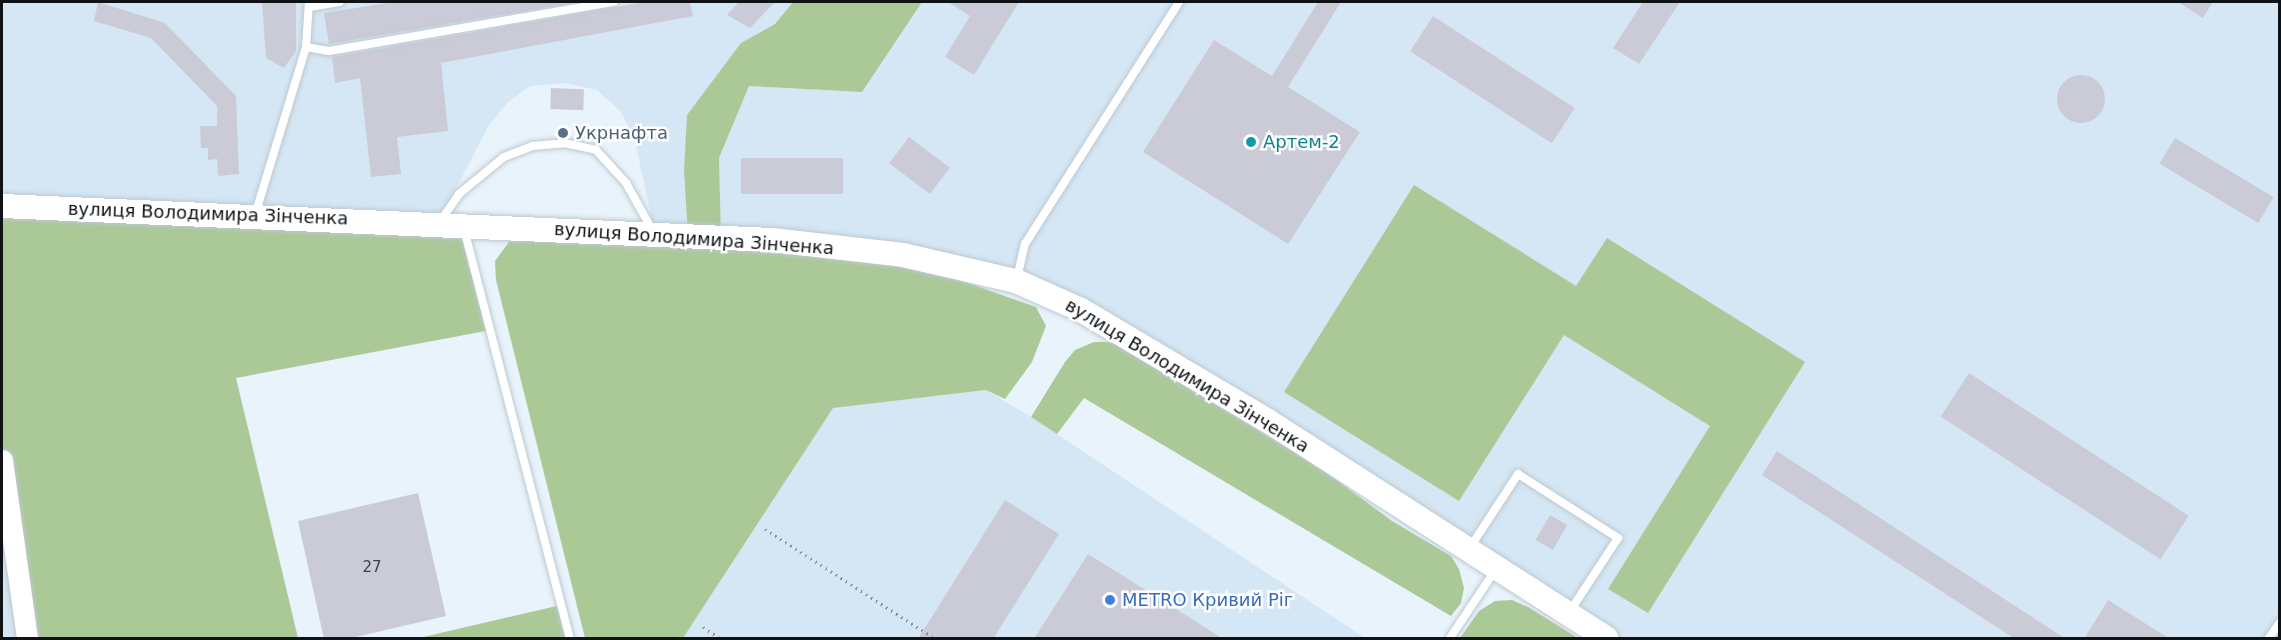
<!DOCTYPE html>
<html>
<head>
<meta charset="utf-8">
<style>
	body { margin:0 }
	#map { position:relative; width:2281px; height:640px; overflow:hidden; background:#e8f3fb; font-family:"DejaVu Sans",sans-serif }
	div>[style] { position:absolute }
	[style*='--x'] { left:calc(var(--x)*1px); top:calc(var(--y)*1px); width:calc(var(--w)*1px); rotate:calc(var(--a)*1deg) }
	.built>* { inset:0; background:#d5e7f4 }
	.green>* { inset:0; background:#aac997 }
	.building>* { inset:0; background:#cbcbd7; transform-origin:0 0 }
	.round { border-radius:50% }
	.path>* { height:3px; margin-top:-1.5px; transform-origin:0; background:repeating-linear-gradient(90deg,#899197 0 1.5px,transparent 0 6px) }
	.roads { filter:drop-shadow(0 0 2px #bdc8d0) drop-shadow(0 0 2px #bdc8d0) }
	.service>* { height:8px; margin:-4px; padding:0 4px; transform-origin:4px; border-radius:4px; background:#fff }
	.tertiary>* { height:21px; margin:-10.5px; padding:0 10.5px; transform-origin:10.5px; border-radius:10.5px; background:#fff }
	.secondary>* { height:24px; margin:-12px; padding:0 12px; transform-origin:12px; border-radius:12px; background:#fff }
	.dots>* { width:16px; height:16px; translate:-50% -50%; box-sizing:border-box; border:3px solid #fff; border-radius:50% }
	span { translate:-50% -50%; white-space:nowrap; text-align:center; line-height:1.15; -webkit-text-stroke:5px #fff; paint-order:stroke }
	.number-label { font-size:15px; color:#3e4146 }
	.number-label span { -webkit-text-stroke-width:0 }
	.service-label { font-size:18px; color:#4e5e75 }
	.left { translate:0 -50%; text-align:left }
	.culture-label { font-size:18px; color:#0d838f }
	.street-label { font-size:18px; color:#0f1315 }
	.shop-label { font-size:18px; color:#366cbe }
	.frame { position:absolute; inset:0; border:3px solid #0f1315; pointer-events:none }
</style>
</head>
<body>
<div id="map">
	<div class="built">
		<div style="clip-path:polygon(2px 2px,793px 2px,775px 24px,741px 43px,684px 171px,688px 236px,655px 235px,634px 136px,620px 111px,597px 90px,564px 83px,530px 86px,508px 102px,489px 125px,438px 223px,2px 203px)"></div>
		<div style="clip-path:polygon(922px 2px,2279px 2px,2279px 638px,1606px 638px,1016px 281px,721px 237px,719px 158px,749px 86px,862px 92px)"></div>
		<div style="clip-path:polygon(986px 390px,1031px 417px,1365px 638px,611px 638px,565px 439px)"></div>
		<div style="clip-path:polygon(2px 460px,27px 638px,2px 638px)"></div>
	</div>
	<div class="green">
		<div style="clip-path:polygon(793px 2px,922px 2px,862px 92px,749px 86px,719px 158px,721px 237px,688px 236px,684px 171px,687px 115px,741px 43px,775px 24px)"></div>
		<div style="clip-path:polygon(1414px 185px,1576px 286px,1607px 238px,1805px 362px,1648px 613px,1608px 589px,1710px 426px,1564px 335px,1459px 501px,1284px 392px)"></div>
		<div style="clip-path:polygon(2px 206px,463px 226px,491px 330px,236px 378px,298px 638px,27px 638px,2px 460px)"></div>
		<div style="clip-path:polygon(524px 235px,769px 251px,900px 267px,954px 278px,1036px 307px,1046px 326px,1032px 362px,1005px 399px,986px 390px,833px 408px,683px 638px,585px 638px,496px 280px,495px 261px,509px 242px)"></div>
		<div style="clip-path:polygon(1094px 342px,1111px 342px,1315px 464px,1392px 521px,1451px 556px,1459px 569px,1464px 588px,1461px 603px,1451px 616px,1084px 398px,1057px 434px,1031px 417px,1065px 362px,1075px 350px)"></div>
		<div style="clip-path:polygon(1512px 600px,1528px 607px,1578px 638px,1460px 638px,1479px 611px,1495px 601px)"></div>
		<div style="clip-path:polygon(561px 605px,570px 638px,419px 638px)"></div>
	</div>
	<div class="building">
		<div style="clip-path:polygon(98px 2px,165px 23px,236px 96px,239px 174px,218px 176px,217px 159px,208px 160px,208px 148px,201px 148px,200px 126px,217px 126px,217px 106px,151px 38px,94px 21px)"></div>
		<div style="clip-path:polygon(262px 2px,296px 2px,296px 51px,284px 68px,266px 58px)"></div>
		<div style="clip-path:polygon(394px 2px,579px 2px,329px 44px,324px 13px)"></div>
		<div style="clip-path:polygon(645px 2px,690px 2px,693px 16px,441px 63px,448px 131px,397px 137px,401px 174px,371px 177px,360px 78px,335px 83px,332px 57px)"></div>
		<div style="clip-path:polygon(739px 2px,775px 2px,750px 28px,727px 15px)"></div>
		<div style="clip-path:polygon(948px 2px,1019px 2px,974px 75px,945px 57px,970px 16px)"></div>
		<div style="clip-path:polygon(1318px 2px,1341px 2px,1288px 87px,1360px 132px,1288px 244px,1143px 152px,1214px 40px,1272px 76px)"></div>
		<div style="clip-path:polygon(1643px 2px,1680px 2px,1639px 64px,1613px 48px)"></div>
		<div style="clip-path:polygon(2178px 2px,2213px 2px,2203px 18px)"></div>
		<div style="left:1433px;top:16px;width:169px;height:42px;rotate:33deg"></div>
		<div class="round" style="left:2057px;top:75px;width:48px;height:48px"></div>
		<div style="left:551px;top:88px;width:33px;height:21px;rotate:2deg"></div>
		<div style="left:909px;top:137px;width:51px;height:33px;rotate:37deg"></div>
		<div style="left:2175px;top:138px;width:115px;height:30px;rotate:31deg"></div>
		<div style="left:843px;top:158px;width:36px;height:102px;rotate:90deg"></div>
		<div style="left:1969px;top:373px;width:262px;height:52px;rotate:33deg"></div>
		<div style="clip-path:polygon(1777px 451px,2066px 639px,2015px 639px,1762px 475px)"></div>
		<div style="clip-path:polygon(418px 493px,446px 616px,347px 639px,324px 639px,298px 521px)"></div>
		<div style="clip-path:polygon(1005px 500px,1059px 534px,993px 639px,918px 639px)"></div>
		<div style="left:1550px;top:515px;width:20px;height:29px;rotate:30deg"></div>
		<div style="clip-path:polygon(1088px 554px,1195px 621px,1223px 639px,1034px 639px)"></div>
		<div style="clip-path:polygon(2108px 600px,2170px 639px,2084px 639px)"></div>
	</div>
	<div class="path">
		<div style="--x:765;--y:529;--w:201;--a:32.8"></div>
		<div style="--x:703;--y:627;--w:20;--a:33"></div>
	</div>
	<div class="roads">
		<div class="service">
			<div style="--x:309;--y:7;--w:31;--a:-9"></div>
			<div style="--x:306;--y:47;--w:23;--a:10"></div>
			<div style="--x:329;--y:51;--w:289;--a:-9.8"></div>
			<div style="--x:255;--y:215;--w:176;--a:-73.1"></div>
			<div style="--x:306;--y:47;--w:45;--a:-86.2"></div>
			<div style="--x:439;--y:223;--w:35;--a:-55"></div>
			<div style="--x:459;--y:194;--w:58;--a:-39.4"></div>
			<div style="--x:504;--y:157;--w:30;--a:-21"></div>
			<div style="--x:532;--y:146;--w:32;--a:-5"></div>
			<div style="--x:564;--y:143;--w:33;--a:12"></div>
			<div style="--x:596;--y:150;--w:45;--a:47.7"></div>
			<div style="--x:626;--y:183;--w:57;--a:60.8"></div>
			<div style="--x:464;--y:229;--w:423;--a:75.5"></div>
			<div style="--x:1017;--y:278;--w:35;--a:-77"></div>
			<div style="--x:1025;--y:244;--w:287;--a:-57.5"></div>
			<div style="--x:1469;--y:549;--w:90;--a:-56.8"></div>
			<div style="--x:1518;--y:474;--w:119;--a:32.6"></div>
			<div style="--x:1618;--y:538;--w:87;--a:123.3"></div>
			<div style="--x:1450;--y:638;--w:83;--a:-56.3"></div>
			<div style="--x:2269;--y:638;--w:19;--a:-55"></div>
		</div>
		<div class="tertiary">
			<div style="--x:2;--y:460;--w:180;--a:82"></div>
		</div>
		<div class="secondary">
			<div style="--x:2;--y:206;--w:771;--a:2.53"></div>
			<div style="--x:772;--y:240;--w:132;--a:6.5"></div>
			<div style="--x:903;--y:255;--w:116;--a:13"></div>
			<div style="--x:1016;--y:281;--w:71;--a:24"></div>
			<div style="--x:1081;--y:310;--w:217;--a:30.7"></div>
			<div style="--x:1268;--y:421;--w:402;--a:32.7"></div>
		</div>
	</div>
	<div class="dots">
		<div style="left:563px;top:133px;background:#5c6f8a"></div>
		<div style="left:1251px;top:142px;background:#0f9aa8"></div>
		<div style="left:1110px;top:600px;background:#3f7fe0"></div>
	</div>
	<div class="number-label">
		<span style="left:372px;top:568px">27</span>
	</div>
	<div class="service-label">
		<span class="left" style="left:575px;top:133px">Укрнафта</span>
	</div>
	<div class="culture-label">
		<span class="left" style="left:1263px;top:142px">Артем-2</span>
	</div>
	<div class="street-label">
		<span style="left:208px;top:214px;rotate:2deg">вулиця Володимира Зінченка</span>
		<span style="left:694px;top:239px;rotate:4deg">вулиця Володимира Зінченка</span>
		<span style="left:1187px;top:376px;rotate:31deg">вулиця Володимира Зінченка</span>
	</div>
	<div class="shop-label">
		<span class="left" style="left:1122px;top:600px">METRO Кривий Ріг</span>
	</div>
	<div class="frame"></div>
</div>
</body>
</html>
